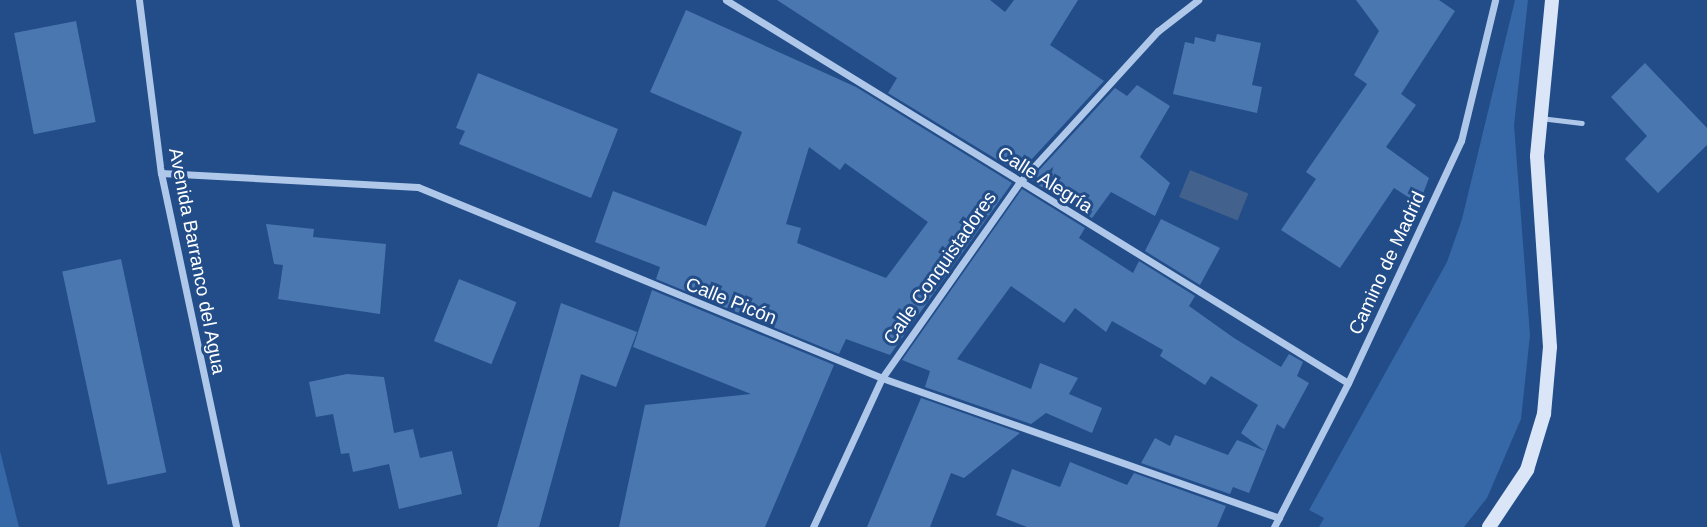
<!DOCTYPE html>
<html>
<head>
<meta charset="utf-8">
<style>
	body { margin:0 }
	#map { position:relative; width:1707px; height:527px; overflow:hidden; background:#224d89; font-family:Helvetica,sans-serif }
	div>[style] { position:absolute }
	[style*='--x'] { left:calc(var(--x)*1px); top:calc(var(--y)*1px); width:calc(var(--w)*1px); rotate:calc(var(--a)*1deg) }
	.green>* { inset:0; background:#3667a6 }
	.water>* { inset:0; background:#42618c; transform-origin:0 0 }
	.building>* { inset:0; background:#4b77b1; transform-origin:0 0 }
	.lane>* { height:5px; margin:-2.5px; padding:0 2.5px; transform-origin:2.5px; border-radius:2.5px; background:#afc8ea }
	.street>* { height:7px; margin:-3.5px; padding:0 3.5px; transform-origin:3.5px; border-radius:3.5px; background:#afc8ea }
	.secondary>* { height:14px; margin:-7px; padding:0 7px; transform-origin:7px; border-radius:7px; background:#dae6f8 }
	span { translate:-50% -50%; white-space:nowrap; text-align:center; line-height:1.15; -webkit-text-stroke:6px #224d89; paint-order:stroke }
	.street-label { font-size:19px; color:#fff }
</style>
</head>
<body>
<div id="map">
	<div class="green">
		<div style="clip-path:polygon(1515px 0,1528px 0,1514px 125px,1530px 335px,1521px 419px,1487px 498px,1464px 527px,1319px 527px,1324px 518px,1309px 510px,1447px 262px,1462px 219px)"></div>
		<div style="clip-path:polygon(0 451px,19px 527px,0 527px)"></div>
	</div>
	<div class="water">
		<div style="left:1190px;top:170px;width:63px;height:29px;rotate:22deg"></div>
	</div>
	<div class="building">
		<div style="clip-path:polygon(777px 0,990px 0,1005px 12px,1014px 0,1078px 0,1050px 45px,1104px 81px,1019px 173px,888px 93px,897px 78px)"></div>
		<div style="clip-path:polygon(1356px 0,1439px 0,1455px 11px,1401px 94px,1416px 105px,1386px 147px,1429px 178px,1419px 204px,1394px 188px,1340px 268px,1281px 230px,1316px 179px,1306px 172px,1367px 84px,1354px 75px,1379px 31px)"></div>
		<div style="clip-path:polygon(evenodd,686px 10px,856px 87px,1012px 183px,890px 355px,846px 339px,839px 354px,656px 279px,660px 267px,595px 242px,613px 191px,706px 226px,742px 132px,650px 92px,686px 10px,809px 147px,840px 170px,845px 163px,928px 222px,886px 278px,797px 243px,801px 228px,786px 224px,809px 147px)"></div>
		<div style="left:76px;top:21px;width:103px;height:63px;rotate:79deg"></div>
		<div style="clip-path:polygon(1217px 34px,1261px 43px,1252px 85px,1262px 87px,1257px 113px,1173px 94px,1185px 42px,1194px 44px,1195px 37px,1215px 42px)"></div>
		<div style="clip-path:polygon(1645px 63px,1707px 128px,1707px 145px,1658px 193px,1625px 159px,1647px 136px,1611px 97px)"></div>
		<div style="clip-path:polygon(478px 73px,618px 129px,591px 198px,459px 144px,465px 131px,456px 128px)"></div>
		<div style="clip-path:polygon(1137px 85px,1170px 106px,1140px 157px,1170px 183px,1155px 216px,1111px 192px,1092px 218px,1030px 180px,1115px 88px,1127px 96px)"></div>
		<div style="clip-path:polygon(1022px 189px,1085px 228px,1079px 238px,1133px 273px,1139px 261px,1195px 296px,1189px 306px,1234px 338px,1281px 367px,1289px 354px,1303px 362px,1297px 376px,1309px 383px,1284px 429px,1277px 424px,1249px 493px,1233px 487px,1230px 494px,1141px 463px,1155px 438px,1170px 446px,1175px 435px,1228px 455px,1237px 440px,1265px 451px,1241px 433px,1258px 405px,1211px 376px,1205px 385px,1160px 356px,1163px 350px,1112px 321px,1106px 332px,1075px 308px,1064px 323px,1011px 286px,957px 359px,1031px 389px,1040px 363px,1078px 378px,1069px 394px,1102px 408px,1092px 433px,1046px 413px,1031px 424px,925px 387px,930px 371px,902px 360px)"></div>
		<div style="clip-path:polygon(1161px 219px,1220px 248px,1200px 285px,1145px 251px)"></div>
		<div style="clip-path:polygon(266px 224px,314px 229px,313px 237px,386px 244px,380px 314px,278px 299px,283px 265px,274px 264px)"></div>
		<div style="left:121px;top:259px;width:218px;height:60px;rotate:78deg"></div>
		<div style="left:459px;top:279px;width:62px;height:67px;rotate:22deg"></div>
		<div style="clip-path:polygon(652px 290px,834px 365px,765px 527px,619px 527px,645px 405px,751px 394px,633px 347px)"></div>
		<div style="clip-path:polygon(561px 303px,637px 332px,616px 387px,581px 374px,539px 527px,497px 527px)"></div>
		<div style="clip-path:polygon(347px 374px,384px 377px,394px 433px,413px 429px,420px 458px,452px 451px,462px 494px,399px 509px,389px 464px,353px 472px,349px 453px,341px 454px,333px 414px,316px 417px,309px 382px)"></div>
		<div style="clip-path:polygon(921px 398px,1020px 433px,964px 478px,951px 473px,930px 527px,867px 527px)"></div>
		<div style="clip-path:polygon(1070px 462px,1127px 485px,1134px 473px,1226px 506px,1217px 527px,1027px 527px,996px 515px,1012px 469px,1060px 487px)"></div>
	</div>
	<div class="lane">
		<div style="--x:1540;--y:118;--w:42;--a:6.8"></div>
	</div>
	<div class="street">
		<div style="--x:139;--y:0;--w:174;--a:82.8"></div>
		<div style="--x:161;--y:173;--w:362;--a:78"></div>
		<div style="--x:726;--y:0;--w:730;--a:31.62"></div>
		<div style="--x:161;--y:173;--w:257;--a:3.1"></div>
		<div style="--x:418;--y:187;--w:502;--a:22.37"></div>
		<div style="--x:882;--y:378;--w:421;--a:19.4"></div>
		<div style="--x:813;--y:527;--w:164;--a:-65.2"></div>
		<div style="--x:882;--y:378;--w:238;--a:-54.9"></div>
		<div style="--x:1019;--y:183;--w:206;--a:-47.6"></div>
		<div style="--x:1158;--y:31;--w:51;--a:-37.8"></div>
		<div style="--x:1274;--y:527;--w:162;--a:-62.8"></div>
		<div style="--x:1348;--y:383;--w:267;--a:-65"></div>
		<div style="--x:1461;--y:141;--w:145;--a:-76.4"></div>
	</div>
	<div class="secondary">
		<div style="--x:1489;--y:527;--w:69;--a:-56.3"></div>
		<div style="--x:1527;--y:470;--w:59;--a:-73.1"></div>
		<div style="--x:1544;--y:414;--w:67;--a:-84.9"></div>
		<div style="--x:1550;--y:347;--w:191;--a:-93.9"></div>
		<div style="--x:1537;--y:156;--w:157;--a:-84.5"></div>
	</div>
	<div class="street-label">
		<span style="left:1045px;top:180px;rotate:32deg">Calle Alegría</span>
		<span style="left:197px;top:261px;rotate:79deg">Avenida Barranco del Agua</span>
		<span style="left:1387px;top:263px;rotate:-65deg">Camino de Madrid</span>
		<span style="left:940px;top:268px;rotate:-55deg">Calle Conquistadores</span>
		<span style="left:731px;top:301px;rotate:22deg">Calle Picón</span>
	</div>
</div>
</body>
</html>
